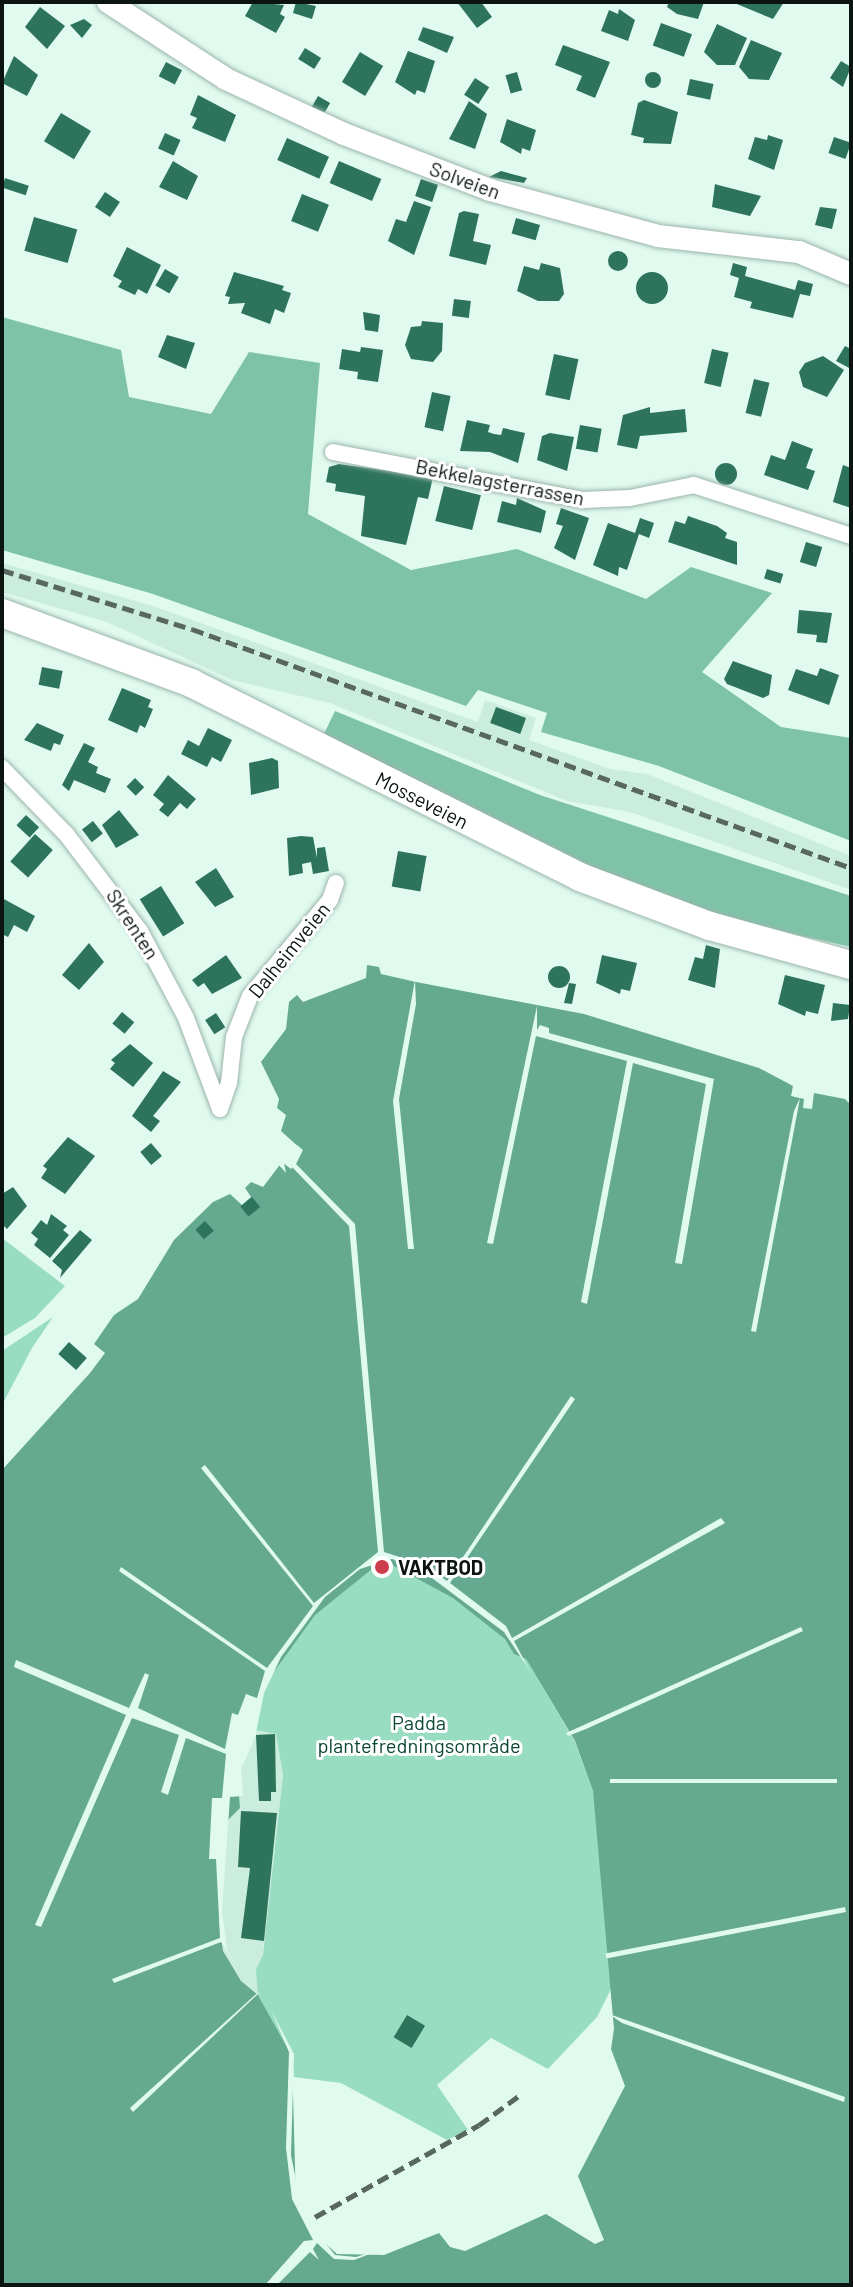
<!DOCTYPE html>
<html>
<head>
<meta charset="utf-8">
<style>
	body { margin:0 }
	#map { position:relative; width:853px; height:2287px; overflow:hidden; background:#e0faef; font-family:Barlow,sans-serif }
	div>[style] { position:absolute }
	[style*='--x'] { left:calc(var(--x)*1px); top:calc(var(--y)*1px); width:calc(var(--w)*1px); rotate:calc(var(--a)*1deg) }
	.built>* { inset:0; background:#cbedde }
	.green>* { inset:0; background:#98dcc2 }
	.forest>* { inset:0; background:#7ec3a9 }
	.water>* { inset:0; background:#65a990 }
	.pier>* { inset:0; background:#e0faef; transform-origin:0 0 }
	.building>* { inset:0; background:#2e745d; transform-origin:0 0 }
	.round { border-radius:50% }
	.roads { filter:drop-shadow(0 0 2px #9cb5ab) drop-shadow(0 0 2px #9cb5ab) }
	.minor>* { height:16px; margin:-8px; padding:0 8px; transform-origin:8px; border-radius:8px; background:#fff }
	.tertiary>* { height:22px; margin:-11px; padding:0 11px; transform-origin:11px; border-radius:11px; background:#fff }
	.trunk>* { height:28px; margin:-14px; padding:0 14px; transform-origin:14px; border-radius:14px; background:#fff }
	.rail>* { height:5px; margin-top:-2.5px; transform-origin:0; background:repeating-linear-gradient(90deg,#586760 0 12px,transparent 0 18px) }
	.dots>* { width:22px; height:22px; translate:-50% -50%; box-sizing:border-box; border:4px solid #fff; border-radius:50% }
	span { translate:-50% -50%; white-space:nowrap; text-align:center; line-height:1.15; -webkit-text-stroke:6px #fff; paint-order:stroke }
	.street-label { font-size:20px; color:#0b1410 }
	.poi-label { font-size:20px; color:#0b1410; font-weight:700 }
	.left { translate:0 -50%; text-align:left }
	.park-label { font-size:20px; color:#0b4735 }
	.frame { position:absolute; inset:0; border:4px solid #0b1410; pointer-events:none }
</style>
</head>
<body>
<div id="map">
	<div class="built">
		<div style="clip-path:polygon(2px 563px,153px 606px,478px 722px,485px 700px,536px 718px,529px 740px,610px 769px,647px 774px,851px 856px,851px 890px,630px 812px,567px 801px,330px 703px,232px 680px,107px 622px,2px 592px)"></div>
		<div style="clip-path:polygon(255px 1730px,276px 1734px,283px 1775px,258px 1995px,241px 1981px,223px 1952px,219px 1921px,228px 1820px,240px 1808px,237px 1768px)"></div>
	</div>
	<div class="green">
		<div style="clip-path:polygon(2px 1238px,65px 1286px,35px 1318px,2px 1338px)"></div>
		<div style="clip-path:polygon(53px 1317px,32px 1348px,2px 1405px,2px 1351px)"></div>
		<div style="clip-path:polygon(382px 1559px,459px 1590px,526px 1659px,575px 1742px,593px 1791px,598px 1831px,611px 1989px,597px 2017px,548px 2069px,491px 2038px,437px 2085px,468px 2130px,447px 2140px,341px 2083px,294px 2077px,292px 2056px,258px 1995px,256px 1969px,263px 1955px,283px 1775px,276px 1734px,255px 1730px,261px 1701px,266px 1684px,321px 1603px,363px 1568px)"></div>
	</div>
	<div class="forest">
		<div style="clip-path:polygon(2px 317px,121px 350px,129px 397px,211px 414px,249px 352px,320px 363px,308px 514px,411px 570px,517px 549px,646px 599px,691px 567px,772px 593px,702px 672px,781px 727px,851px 738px,851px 841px,659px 766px,541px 732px,547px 713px,478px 690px,466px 706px,153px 594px,2px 550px)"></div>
		<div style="clip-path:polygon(335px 711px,540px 795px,851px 896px,851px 947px,711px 915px,595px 873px,322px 738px)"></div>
	</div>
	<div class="water">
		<div style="clip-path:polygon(evenodd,367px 965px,379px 967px,381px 974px,416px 982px,584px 1014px,759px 1068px,793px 1086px,791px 1096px,804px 1099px,803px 1108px,812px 1109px,814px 1093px,845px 1099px,851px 1105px,851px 2285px,2px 2285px,2px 1470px,90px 1373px,105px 1353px,94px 1344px,114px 1315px,138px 1299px,174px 1240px,213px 1202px,230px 1194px,242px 1205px,251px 1197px,245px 1188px,251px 1182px,263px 1187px,282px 1162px,291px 1169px,296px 1162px,302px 1150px,281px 1131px,286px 1115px,277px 1108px,279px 1099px,261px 1062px,286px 1029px,289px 1002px,297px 995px,303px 1002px,366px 978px,367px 965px,383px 1560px,453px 1598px,505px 1639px,514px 1654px,526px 1659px,575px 1741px,593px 1791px,614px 2029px,611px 2049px,625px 2086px,578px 2176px,604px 2240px,595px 2244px,546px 2214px,465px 2251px,450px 2247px,439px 2233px,384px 2255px,337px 2254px,308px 2228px,296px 2205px,292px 2056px,258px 1995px,241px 1981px,223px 1951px,219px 1921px,228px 1820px,240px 1808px,237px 1768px,266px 1683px,315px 1615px,383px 1560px)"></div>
	</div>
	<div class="pier">
		<div style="clip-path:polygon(415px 980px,416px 1004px,399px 1099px,414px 1249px,408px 1249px,393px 1101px)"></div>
		<div style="clip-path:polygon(537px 1006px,537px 1030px,540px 1025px,549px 1028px,549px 1033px,714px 1079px,682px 1264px,675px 1263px,706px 1084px,633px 1063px,587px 1304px,581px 1302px,627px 1061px,536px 1036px,493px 1244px,487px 1243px)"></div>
		<div style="clip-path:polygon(800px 1098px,756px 1332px,751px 1331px,794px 1111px)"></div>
		<div style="clip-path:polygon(297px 1145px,303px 1150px,296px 1164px,355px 1224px,384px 1552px,421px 1564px,447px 1581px,571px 1396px,575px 1399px,450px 1583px,506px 1626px,512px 1638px,721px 1518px,725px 1523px,514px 1641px,530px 1671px,504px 1632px,420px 1569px,392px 1559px,360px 1569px,325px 1597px,281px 1657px,264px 1693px,255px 1738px,241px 1769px,243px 1796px,230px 1797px,222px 1911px,227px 1950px,238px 1969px,221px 1942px,114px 1983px,112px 1979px,220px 1938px,216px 1859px,209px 1859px,212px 1798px,222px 1798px,226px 1754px,186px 1738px,168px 1795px,161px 1792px,179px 1735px,132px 1718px,41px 1927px,35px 1925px,126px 1715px,14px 1667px,16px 1660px,129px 1708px,145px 1673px,149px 1675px,138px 1708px,225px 1749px,232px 1713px,238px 1715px,246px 1694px,257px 1698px,265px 1671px,119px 1571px,121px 1567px,267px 1668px,313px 1606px,201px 1468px,205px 1465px,314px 1603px,378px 1552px,349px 1226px,293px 1168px,284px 1163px,286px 1173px,278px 1164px,283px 1157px,291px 1163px)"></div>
		<div style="clip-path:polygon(801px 1627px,803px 1631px,586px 1729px,568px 1736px,566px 1733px)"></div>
		<div style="left:837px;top:1779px;width:4px;height:227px;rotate:90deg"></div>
		<div style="left:845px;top:1907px;width:5px;height:244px;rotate:79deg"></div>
		<div style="clip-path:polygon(260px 1992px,133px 2112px,130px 2108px,255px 1995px)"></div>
		<div style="clip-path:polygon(271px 2010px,294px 2054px,291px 2155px,303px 2215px,335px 2255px,356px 2257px,391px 2246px,354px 2260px,334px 2259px,317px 2243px,313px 2249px,319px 2260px,310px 2252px,277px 2285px,265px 2285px,304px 2241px,313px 2240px,292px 2199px,286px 2148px,289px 2052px)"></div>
		<div style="clip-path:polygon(609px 2014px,845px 2097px,844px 2102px,622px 2023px)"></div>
	</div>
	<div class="building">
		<div style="clip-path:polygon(253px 2px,284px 5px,280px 14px,285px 17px,276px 33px,245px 16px)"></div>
		<div style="clip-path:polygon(296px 2px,316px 6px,312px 19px,293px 13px)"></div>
		<div style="clip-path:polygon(457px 2px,481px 2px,492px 17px,477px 28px)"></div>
		<div style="clip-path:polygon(669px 2px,704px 2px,698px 19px,677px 14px,667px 7px)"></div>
		<div style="clip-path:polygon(732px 2px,784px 2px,773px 19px)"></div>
		<div style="clip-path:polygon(40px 7px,65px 26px,47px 49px,25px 27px)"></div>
		<div style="clip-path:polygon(619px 9px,635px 20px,628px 41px,601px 31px,609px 10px,618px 14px)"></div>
		<div style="clip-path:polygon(84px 19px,92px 25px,82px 38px,70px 25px)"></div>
		<div style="left:661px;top:23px;width:33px;height:24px;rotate:20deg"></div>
		<div style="clip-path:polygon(717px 24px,747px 38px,735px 65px,717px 65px,704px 52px)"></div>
		<div style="clip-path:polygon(423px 27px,454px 37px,447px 53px,418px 40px)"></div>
		<div style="clip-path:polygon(751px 40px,782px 53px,769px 80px,749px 79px,739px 67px)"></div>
		<div style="clip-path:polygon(563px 45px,610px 62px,595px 98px,576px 90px,582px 76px,555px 65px)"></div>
		<div style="left:305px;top:48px;width:19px;height:13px;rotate:32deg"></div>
		<div style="clip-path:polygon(408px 51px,435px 61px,425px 93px,417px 90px,415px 95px,395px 82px)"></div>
		<div style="left:360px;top:52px;width:27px;height:35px;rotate:31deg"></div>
		<div style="clip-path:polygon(14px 56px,38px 75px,27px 96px,2px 83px)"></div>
		<div style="clip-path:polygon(841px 61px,851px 67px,843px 87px,830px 78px)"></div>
		<div style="left:166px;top:62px;width:18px;height:16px;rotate:27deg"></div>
		<div class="round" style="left:645px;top:72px;width:16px;height:16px"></div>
		<div style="left:517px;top:72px;width:19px;height:12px;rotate:74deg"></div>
		<div style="left:475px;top:78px;width:17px;height:20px;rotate:33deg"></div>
		<div style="left:690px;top:79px;width:24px;height:16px;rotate:12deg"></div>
		<div style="clip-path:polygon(198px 95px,236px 115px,225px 142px,192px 128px,197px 118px,190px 115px)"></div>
		<div style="left:318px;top:96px;width:14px;height:15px;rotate:30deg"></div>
		<div style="clip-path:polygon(644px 100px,678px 112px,671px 144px,643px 143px,644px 138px,631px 135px,638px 103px)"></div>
		<div style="clip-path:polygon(469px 101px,487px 114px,475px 149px,449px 139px)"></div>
		<div style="left:61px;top:113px;width:35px;height:33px;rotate:31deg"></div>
		<div style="clip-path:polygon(507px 119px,536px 130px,530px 151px,522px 148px,521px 154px,500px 142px)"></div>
		<div style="left:165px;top:133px;width:17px;height:17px;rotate:24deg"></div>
		<div style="clip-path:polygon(768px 135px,783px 140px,774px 170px,748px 159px,755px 137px,767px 140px)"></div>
		<div style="left:834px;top:137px;width:18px;height:17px;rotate:19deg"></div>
		<div style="left:287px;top:138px;width:46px;height:24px;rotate:24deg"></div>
		<div style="clip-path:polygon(173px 161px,198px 176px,187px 200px,159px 187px)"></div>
		<div style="left:339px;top:161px;width:46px;height:24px;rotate:23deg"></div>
		<div style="clip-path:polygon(501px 171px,527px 178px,524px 183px,489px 177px)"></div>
		<div style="left:5px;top:178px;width:25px;height:10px;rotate:18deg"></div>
		<div style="left:421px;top:179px;width:18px;height:18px;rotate:19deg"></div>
		<div style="clip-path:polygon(715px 184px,718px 185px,761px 196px,750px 216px,712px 207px)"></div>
		<div style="left:105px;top:192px;width:18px;height:18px;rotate:34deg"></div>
		<div style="left:302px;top:194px;width:29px;height:29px;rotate:22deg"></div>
		<div style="clip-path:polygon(414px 201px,431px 207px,414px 255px,388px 241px,396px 219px,406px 222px)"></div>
		<div style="clip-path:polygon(820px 207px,837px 209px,832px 229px,815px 225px)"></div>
		<div style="clip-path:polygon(464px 211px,479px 214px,473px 241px,491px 245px,486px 265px,449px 256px,459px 213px)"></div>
		<div style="left:34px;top:217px;width:45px;height:35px;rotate:16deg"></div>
		<div style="left:516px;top:218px;width:25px;height:16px;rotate:16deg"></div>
		<div style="clip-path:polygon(127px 247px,161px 265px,147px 294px,138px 289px,135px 295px,118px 287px,122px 281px,113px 276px)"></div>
		<div class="round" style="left:608px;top:251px;width:20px;height:20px"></div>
		<div style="clip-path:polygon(541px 263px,560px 268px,564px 294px,559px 301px,538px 301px,517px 291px,524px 266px,539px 270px)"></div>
		<div style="clip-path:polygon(733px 263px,747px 267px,745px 276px,795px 290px,798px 280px,813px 284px,810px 296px,800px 294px,793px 318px,750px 308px,752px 302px,734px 297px,739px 278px,730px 275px)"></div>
		<div style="left:165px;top:269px;width:16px;height:19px;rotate:30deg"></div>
		<div style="clip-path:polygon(234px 272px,284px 286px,282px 290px,291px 293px,284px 313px,275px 309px,270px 324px,241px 313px,245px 303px,228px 304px,230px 297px,225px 296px)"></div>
		<div class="round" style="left:636px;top:272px;width:32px;height:32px"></div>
		<div style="left:454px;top:299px;width:17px;height:17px;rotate:7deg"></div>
		<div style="clip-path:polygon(363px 312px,380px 315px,378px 332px,365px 330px)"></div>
		<div style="clip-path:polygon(422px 321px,443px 323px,442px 351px,433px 362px,411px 359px,405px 345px,411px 327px,421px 326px)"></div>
		<div style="clip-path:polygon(167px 335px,195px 343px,186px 369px,158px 357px)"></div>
		<div style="clip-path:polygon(845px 346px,851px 349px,851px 369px,836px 361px)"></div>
		<div style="clip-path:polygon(361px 347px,383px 350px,378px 382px,357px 379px,358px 372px,339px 369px,342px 349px,360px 352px)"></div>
		<div style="left:712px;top:349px;width:17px;height:35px;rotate:13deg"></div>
		<div style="left:554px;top:354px;width:25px;height:42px;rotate:12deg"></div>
		<div style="clip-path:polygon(823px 356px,844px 370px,827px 397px,803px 387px,799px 372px,805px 363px)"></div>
		<div style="left:754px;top:379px;width:16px;height:35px;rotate:14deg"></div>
		<div style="left:432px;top:392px;width:19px;height:36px;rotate:12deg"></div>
		<div style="clip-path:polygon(650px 407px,650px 413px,685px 409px,687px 432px,640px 436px,637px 449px,617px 445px,623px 415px)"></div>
		<div style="clip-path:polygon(467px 420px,490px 425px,488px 432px,494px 434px,501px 435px,503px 428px,525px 433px,518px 463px,490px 452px,460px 451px)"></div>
		<div style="left:580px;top:425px;width:22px;height:24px;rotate:10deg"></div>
		<div style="clip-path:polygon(550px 433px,574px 437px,567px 471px,537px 460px,542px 436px)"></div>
		<div style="clip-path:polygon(792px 441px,813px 449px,806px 468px,815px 471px,808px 490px,764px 475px,771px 455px,785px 460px)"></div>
		<div class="round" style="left:715px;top:463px;width:22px;height:22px"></div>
		<div style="clip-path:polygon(339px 464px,433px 477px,428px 499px,418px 497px,406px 545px,361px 536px,365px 496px,335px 491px,336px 484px,326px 482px,329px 467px)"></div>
		<div style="clip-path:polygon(843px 465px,851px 468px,851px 508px,833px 502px)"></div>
		<div style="left:444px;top:486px;width:38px;height:36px;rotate:14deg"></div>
		<div style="clip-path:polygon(517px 498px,546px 511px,541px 533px,497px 522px,502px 501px,516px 505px)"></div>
		<div style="clip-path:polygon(561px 508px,589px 518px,575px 560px,554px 548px,563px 526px,556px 524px)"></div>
		<div style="clip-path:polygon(688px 516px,717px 526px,727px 533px,725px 538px,737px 542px,737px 565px,668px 542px,675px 521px,685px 524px)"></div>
		<div style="clip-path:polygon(640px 518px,654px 523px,649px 538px,639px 534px,627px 570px,619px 567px,618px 576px,593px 565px,608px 523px,635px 533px)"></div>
		<div style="left:806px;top:542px;width:17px;height:21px;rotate:17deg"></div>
		<div style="left:767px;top:569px;width:17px;height:10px;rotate:17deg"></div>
		<div style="clip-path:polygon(799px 610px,832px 613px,827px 643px,816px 642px,817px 635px,797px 633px)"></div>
		<div style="clip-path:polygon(733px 661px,772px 675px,769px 695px,763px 698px,727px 684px,724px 679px)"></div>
		<div style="left:42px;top:667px;width:21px;height:18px;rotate:11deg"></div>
		<div style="clip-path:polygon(820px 668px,839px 675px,829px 705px,788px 690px,796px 669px,817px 676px)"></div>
		<div style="clip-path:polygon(122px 688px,151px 700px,148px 707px,153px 709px,145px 728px,140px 725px,137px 733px,108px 720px)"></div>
		<div style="left:496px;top:707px;width:32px;height:17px;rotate:20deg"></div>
		<div style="clip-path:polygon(37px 723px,64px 735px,60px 745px,54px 743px,51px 751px,24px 740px)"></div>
		<div style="clip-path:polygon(208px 728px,232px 740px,221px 762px,212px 757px,207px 767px,181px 754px,188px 740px,199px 746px)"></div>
		<div style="clip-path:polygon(84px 743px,95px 748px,88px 762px,98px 767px,96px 773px,111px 779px,105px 793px,74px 780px,69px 791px,62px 785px)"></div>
		<div style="clip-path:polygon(272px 758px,278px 761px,279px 788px,251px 795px,249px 763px)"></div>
		<div style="clip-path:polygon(168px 775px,196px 799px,187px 809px,180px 803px,168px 817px,159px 810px,164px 804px,153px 795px)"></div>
		<div style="left:135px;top:778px;width:13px;height:12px;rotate:45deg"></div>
		<div style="clip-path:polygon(119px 810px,139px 835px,116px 848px,102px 825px)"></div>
		<div style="left:26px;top:815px;width:18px;height:14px;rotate:43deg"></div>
		<div style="left:93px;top:821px;width:16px;height:14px;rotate:52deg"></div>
		<div style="left:35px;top:834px;width:24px;height:37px;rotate:42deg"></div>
		<div style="clip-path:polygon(301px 836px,313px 837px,317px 858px,317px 848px,325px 847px,329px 871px,313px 874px,311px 862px,302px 864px,303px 873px,289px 876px,287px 838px)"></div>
		<div style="left:398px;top:851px;width:29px;height:36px;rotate:10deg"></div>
		<div style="clip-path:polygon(216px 868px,234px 897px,215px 907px,195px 882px)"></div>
		<div style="left:161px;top:886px;width:44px;height:25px;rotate:58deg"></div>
		<div style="clip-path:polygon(2px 898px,35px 916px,27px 932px,14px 925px,8px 937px,2px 934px)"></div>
		<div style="clip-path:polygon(89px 943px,104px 962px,79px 990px,62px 975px)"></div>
		<div style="clip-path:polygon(706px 945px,720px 949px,715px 988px,688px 980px,695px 957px,703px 959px)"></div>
		<div style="clip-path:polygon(226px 955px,242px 978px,212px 994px,204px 983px,198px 987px,192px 980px)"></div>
		<div style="clip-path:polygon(602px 955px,637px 963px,630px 991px,621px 989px,620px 994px,596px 983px)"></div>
		<div class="round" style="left:548px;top:966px;width:22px;height:22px"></div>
		<div style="clip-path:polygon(785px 975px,825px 985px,818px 1014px,806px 1011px,805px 1016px,778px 1004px)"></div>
		<div style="clip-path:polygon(569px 983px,576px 984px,572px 1004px,564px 1003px)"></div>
		<div style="clip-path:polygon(833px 1003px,850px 1005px,848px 1019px,831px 1021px)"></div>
		<div style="left:122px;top:1012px;width:16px;height:15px;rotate:40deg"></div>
		<div style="left:216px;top:1013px;width:17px;height:13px;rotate:57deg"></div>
		<div style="clip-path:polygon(130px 1044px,153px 1063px,133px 1087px,110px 1069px,115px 1063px,111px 1060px)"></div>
		<div style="clip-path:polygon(163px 1071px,181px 1082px,153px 1116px,160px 1121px,151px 1132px,132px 1116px)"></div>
		<div style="clip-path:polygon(68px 1137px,95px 1156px,65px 1194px,41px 1178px,47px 1169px,43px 1166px)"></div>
		<div style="left:151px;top:1143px;width:17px;height:14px;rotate:50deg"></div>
		<div style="clip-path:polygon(13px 1187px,27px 1206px,7px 1229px,2px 1224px,2px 1194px)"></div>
		<div style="left:252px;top:1197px;width:13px;height:15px;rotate:51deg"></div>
		<div style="clip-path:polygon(51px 1214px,67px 1226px,63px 1230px,69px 1235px,50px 1258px,34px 1245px,38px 1239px,31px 1233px,41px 1220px,47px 1225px)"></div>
		<div style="left:205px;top:1221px;width:13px;height:13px;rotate:48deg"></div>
		<div style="clip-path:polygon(80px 1230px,92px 1240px,60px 1278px,62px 1270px,52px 1261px)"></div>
		<div style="left:69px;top:1342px;width:24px;height:16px;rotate:42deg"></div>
		<div style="clip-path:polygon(275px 1734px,276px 1792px,271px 1792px,271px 1801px,259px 1801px,256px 1735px)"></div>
		<div style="clip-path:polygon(241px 1811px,277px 1813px,264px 1941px,241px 1938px,250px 1868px,238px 1867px)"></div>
		<div style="left:407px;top:2015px;width:21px;height:26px;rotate:31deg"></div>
	</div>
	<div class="roads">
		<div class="minor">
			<div style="--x:333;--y:452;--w:255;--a:10.9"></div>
			<div style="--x:583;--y:500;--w:47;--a:-2.4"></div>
			<div style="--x:630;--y:498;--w:65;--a:-11.5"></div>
			<div style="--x:694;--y:485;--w:165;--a:18"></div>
			<div style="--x:2;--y:768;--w:92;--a:45.9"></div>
			<div style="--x:66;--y:834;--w:122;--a:52.7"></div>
			<div style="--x:140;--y:931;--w:98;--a:62.1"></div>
			<div style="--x:186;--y:1018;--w:97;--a:69.5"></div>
			<div style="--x:220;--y:1109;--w:28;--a:-71"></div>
			<div style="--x:229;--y:1083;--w:46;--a:-83.8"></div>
			<div style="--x:234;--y:1037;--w:44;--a:-68.7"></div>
			<div style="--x:250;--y:996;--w:125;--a:-50.2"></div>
			<div style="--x:330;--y:900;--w:18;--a:-71"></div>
		</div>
		<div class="tertiary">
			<div style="--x:108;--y:2;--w:141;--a:33.1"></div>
			<div style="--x:226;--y:79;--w:130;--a:25"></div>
			<div style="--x:344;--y:134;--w:156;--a:21"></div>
			<div style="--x:490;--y:190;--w:174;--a:15.3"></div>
			<div style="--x:658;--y:236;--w:142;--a:6.5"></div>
			<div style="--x:799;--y:252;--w:56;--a:22.9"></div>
		</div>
		<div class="trunk">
			<div style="--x:2;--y:613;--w:202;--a:20.3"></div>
			<div style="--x:191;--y:683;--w:435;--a:26.5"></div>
			<div style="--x:580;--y:877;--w:139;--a:20.7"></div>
			<div style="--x:710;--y:926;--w:146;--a:15.5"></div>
		</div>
	</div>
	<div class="rail">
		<div style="--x:2;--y:570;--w:199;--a:17.3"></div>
		<div style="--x:192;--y:629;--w:701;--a:19.93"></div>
		<div style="--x:315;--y:2217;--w:188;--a:-29.3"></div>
		<div style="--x:479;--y:2125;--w:51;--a:-36.2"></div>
	</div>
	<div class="dots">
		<div style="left:382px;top:1567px;background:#cd3d4e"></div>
	</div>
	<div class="street-label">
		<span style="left:465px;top:180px;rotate:20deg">Solveien</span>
		<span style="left:500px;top:482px;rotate:11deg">Bekkelagsterrassen</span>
		<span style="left:422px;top:800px;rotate:27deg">Mosseveien</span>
		<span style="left:133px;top:924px;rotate:57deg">Skrenten</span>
		<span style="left:289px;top:950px;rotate:-51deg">Dalheimveien</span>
	</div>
	<div class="poi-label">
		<span class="left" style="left:398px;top:1567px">VAKTBOD</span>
	</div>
	<div class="park-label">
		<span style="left:419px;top:1734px">Padda<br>plantefredningsområde</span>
	</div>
	<div class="frame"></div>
</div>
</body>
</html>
